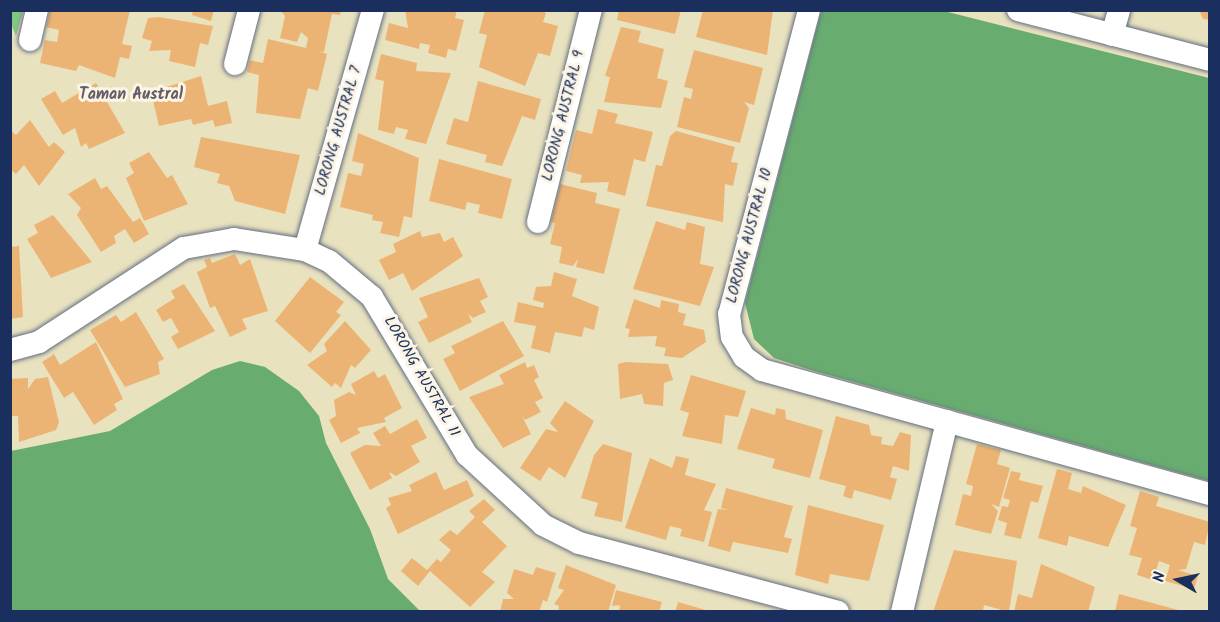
<!DOCTYPE html>
<html>
<head>
<meta charset="utf-8">
<style>
	body { margin:0 }
	#map { position:relative; width:1220px; height:622px; overflow:hidden; background:#e9e2bf; font-family:Kalam,sans-serif }
	div>[style] { position:absolute }
	[style*='--x'] { left:calc(var(--x)*1px); top:calc(var(--y)*1px); width:calc(var(--w)*1px); rotate:calc(var(--a)*1deg) }
	.green>* { inset:0; background:#82c882 }
	.forest>* { inset:0; background:#69ac70 }
	.building>* { inset:0; background:#ecb474 }
	.roads { filter:drop-shadow(0 0 2px #636e80) drop-shadow(0 0 2px #636e80) }
	.minor>* { height:22px; margin:-11px; padding:0 11px; transform-origin:11px; border-radius:11px; background:#fff }
	span { translate:-50% -50%; white-space:nowrap; text-align:center; line-height:1.15; -webkit-text-stroke:6px #fcf5e5; paint-order:stroke }
	.street-label { font-size:15px; color:#1b2f5e }
	.neighbourhood-label { font-size:16px; color:#645e66; font-weight:700 }
	.frame { position:absolute; inset:0; border:12px solid #1b2f5e; pointer-events:none }
	.north { position:absolute; left:1148px; top:550px; width:60px; height:60px; -webkit-text-stroke:4px #fcf5e5; paint-order:stroke; rotate:279deg; font-size:16px; font-weight:700; line-height:24px; text-align:center; color:#1b2f5e }
	.north::after { content:''; display:block; margin:auto; width:21px; height:27px; background:#1b2f5e; clip-path:polygon(50% 0,100% 100%,50% 72%,0 100%) }
</style>
</head>
<body>
<div id="map">
	<div class="green">
		<div style="clip-path:polygon(10px 11px,23px 11px,16px 36px,11px 24px)"></div>
	</div>
	<div class="forest">
		<div style="clip-path:polygon(821px 11px,944px 11px,1209px 78px,1209px 481px,811px 370px,774px 358px,754px 339px,745px 303px)"></div>
		<div style="clip-path:polygon(240px 361px,265px 367px,299px 391px,319px 416px,326px 443px,370px 529px,388px 579px,420px 611px,11px 611px,11px 451px,110px 431px,212px 370px)"></div>
	</div>
	<div class="building">
		<div style="clip-path:polygon(50px 10px,130px 10px,122px 44px,132px 46px,129px 59px,120px 57px,115px 78px,79px 65px,76px 71px,40px 63px,45px 40px,63px 43px,57px 42px,59px 30px,46px 27px)"></div>
		<div style="clip-path:polygon(193px 10px,214px 10px,211px 21px,192px 15px)"></div>
		<div style="clip-path:polygon(280px 10px,341px 10px,340px 15px,332px 14px,324px 52px,318px 51px,327px 54px,318px 91px,308px 88px,300px 119px,256px 113px,259px 75px,247px 72px,250px 60px,263px 63px,268px 39px,306px 48px,308px 38px,301px 32px,297px 42px,280px 38px,285px 16px)"></div>
		<div style="clip-path:polygon(405px 10px,457px 10px,455px 18px,464px 20px,456px 51px,448px 49px,446px 58px,428px 53px,430px 45px,420px 43px,419px 49px,385px 40px,389px 23px,408px 28px)"></div>
		<div style="clip-path:polygon(485px 10px,537px 10px,546px 13px,543px 22px,558px 26px,550px 56px,538px 53px,525px 86px,479px 67px,487px 35px,479px 33px)"></div>
		<div style="clip-path:polygon(619px 10px,681px 10px,675px 34px,617px 20px)"></div>
		<div style="clip-path:polygon(703px 10px,773px 10px,767px 55px,696px 37px)"></div>
		<div style="clip-path:polygon(1199px 10px,1210px 10px,1210px 20px,1203px 19px)"></div>
		<div style="clip-path:polygon(159px 17px,213px 26px,208px 45px,200px 43px,195px 67px,169px 61px,171px 50px,149px 51px,152px 41px,142px 38px,148px 18px)"></div>
		<div style="clip-path:polygon(621px 27px,641px 31px,638px 42px,664px 49px,657px 78px,668px 81px,661px 108px,604px 102px,610px 77px,605px 76px)"></div>
		<div style="clip-path:polygon(694px 50px,763px 68px,754px 105px,744px 102px,749px 108px,740px 143px,677px 127px,684px 97px,691px 99px,693px 89px,684px 87px)"></div>
		<div style="clip-path:polygon(381px 54px,417px 63px,416px 71px,451px 73px,426px 144px,405px 139px,408px 130px,396px 127px,394px 134px,378px 130px,384px 81px,375px 79px)"></div>
		<div style="clip-path:polygon(201px 76px,208px 106px,227px 101px,232px 123px,215px 127px,213px 120px,193px 125px,191px 119px,159px 126px,151px 92px)"></div>
		<div style="clip-path:polygon(478px 81px,541px 99px,535px 120px,522px 116px,502px 166px,485px 162px,487px 155px,446px 144px,454px 118px,468px 122px)"></div>
		<div style="clip-path:polygon(96px 83px,125px 133px,89px 149px,86px 143px,81px 147px,75px 128px,63px 135px,41px 99px,55px 91px,62px 103px)"></div>
		<div style="clip-path:polygon(598px 109px,618px 114px,615px 123px,653px 132px,645px 162px,634px 159px,625px 196px,607px 191px,609px 182px,580px 183px,582px 175px,566px 171px,576px 130px,592px 134px)"></div>
		<div style="clip-path:polygon(30px 120px,49px 147px,54px 142px,65px 152px,39px 186px,24px 165px,16px 174px,10px 169px,10px 130px,16px 135px)"></div>
		<div style="clip-path:polygon(676px 131px,735px 147px,731px 162px,738px 163px,733px 186px,725px 184px,723px 222px,646px 206px,656px 165px,662px 166px,670px 136px)"></div>
		<div style="clip-path:polygon(358px 133px,419px 158px,412px 218px,404px 216px,399px 237px,380px 233px,383px 222px,372px 220px,373px 215px,340px 207px,348px 173px,361px 176px,364px 164px,352px 161px)"></div>
		<div style="clip-path:polygon(201px 137px,300px 155px,285px 214px,235px 201px,229px 186px,217px 183px,220px 174px,194px 167px)"></div>
		<div style="clip-path:polygon(149px 152px,167px 178px,172px 175px,188px 204px,144px 221px,126px 178px,134px 173px,129px 163px)"></div>
		<div style="clip-path:polygon(439px 159px,512px 179px,502px 219px,478px 213px,480px 205px,467px 202px,465px 210px,429px 201px)"></div>
		<div style="clip-path:polygon(95px 178px,101px 189px,107px 186px,133px 222px,140px 218px,149px 234px,134px 243px,125px 229px,114px 236px,116px 243px,101px 252px,77px 215px,81px 208px,68px 194px)"></div>
		<div style="clip-path:polygon(560px 184px,597px 193px,595px 203px,620px 209px,604px 274px,576px 267px,578px 259px,573px 266px,559px 263px,562px 247px,550px 244px,555px 223px,551px 222px)"></div>
		<div style="clip-path:polygon(53px 215px,92px 262px,51px 278px,27px 239px,38px 233px,34px 225px)"></div>
		<div style="clip-path:polygon(656px 221px,685px 230px,687px 222px,705px 227px,700px 264px,714px 267px,700px 306px,633px 289px)"></div>
		<div style="clip-path:polygon(420px 231px,422px 237px,440px 233px,444px 242px,453px 237px,463px 256px,412px 291px,403px 273px,389px 280px,379px 260px,396px 252px,393px 244px)"></div>
		<div style="clip-path:polygon(19px 246px,23px 317px,10px 319px,10px 247px)"></div>
		<div style="clip-path:polygon(235px 254px,240px 265px,250px 259px,268px 311px,242px 319px,247px 329px,230px 337px,215px 306px,210px 308px,197px 272px,207px 267px,204px 260px,210px 258px,212px 263px)"></div>
		<div style="clip-path:polygon(554px 272px,577px 279px,572px 296px,599px 307px,594px 330px,584px 327px,582px 337px,555px 332px,550px 353px,531px 348px,536px 326px,514px 322px,518px 302px,543px 308px,544px 303px,533px 300px,536px 287px,551px 286px)"></div>
		<div style="clip-path:polygon(310px 277px,344px 302px,336px 312px,341px 315px,310px 353px,275px 321px)"></div>
		<div style="clip-path:polygon(479px 278px,488px 297px,480px 301px,486px 312px,473px 318px,468px 314px,472px 322px,429px 343px,418px 322px,428px 317px,419px 298px)"></div>
		<div style="clip-path:polygon(184px 284px,215px 331px,178px 349px,171px 337px,179px 332px,171px 318px,163px 322px,156px 310px,175px 298px,171px 291px)"></div>
		<div style="clip-path:polygon(634px 299px,660px 308px,661px 300px,679px 304px,678px 312px,686px 314px,683px 325px,704px 330px,706px 342px,682px 358px,664px 356px,666px 348px,655px 346px,657px 336px,628px 337px,630px 329px,625px 328px)"></div>
		<div style="clip-path:polygon(136px 312px,164px 359px,158px 362px,160px 374px,125px 387px,90px 330px,116px 315px,121px 322px)"></div>
		<div style="clip-path:polygon(345px 321px,371px 350px,355px 368px,351px 365px,341px 388px,335px 383px,332px 387px,307px 365px,327px 351px,324px 344px)"></div>
		<div style="clip-path:polygon(503px 321px,524px 356px,460px 391px,443px 359px,455px 353px,451px 346px)"></div>
		<div style="clip-path:polygon(96px 342px,123px 399px,114px 404px,117px 410px,94px 425px,73px 392px,64px 398px,42px 362px,54px 354px,60px 365px)"></div>
		<div style="clip-path:polygon(525px 362px,527px 368px,534px 365px,539px 377px,534px 380px,543px 398px,535px 402px,541px 412px,525px 420px,522px 416px,531px 434px,503px 448px,469px 397px,504px 384px,499px 375px)"></div>
		<div style="clip-path:polygon(625px 362px,668px 364px,673px 380px,664px 383px,663px 406px,644px 404px,642px 394px,620px 399px,618px 364px)"></div>
		<div style="clip-path:polygon(374px 371px,378px 378px,385px 374px,402px 408px,384px 418px,386px 422px,357px 428px,360px 433px,341px 443px,329px 420px,336px 416px,334px 400px,349px 392px,356px 395px,351px 384px)"></div>
		<div style="clip-path:polygon(691px 375px,746px 391px,738px 417px,725px 415px,722px 444px,682px 436px,689px 413px,680px 410px)"></div>
		<div style="clip-path:polygon(48px 377px,59px 422px,56px 430px,19px 442px,18px 416px,10px 416px,10px 379px,28px 378px,28px 389px,35px 379px)"></div>
		<div style="clip-path:polygon(565px 401px,594px 421px,565px 478px,549px 467px,540px 481px,520px 468px,546px 429px,558px 432px,550px 423px)"></div>
		<div style="clip-path:polygon(751px 408px,775px 415px,776px 408px,785px 410px,786px 419px,823px 430px,810px 478px,772px 468px,775px 459px,737px 449px)"></div>
		<div style="clip-path:polygon(836px 416px,869px 425px,871px 435px,882px 437px,881px 444px,893px 446px,900px 432px,911px 435px,909px 471px,893px 466px,890px 477px,897px 479px,891px 500px,854px 490px,852px 499px,843px 496px,846px 486px,819px 479px)"></div>
		<div style="clip-path:polygon(417px 419px,427px 438px,411px 446px,420px 462px,396px 476px,389px 472px,392px 478px,370px 490px,350px 453px,365px 445px,381px 446px,373px 433px,385px 426px,390px 434px)"></div>
		<div style="clip-path:polygon(603px 444px,632px 453px,622px 522px,594px 516px,598px 503px,581px 498px,594px 455px)"></div>
		<div style="clip-path:polygon(977px 444px,1001px 450px,997px 464px,1010px 468px,999px 507px,991px 504px,998px 511px,991px 534px,955px 525px,963px 494px,971px 496px,973px 486px,966px 484px)"></div>
		<div style="clip-path:polygon(676px 456px,689px 459px,685px 475px,716px 484px,704px 510px,712px 512px,704px 542px,680px 536px,682px 529px,670px 526px,666px 540px,625px 528px,650px 458px,672px 468px)"></div>
		<div style="clip-path:polygon(1057px 469px,1072px 473px,1068px 489px,1081px 493px,1083px 486px,1126px 505px,1108px 547px,1069px 536px,1067px 546px,1038px 538px)"></div>
		<div style="clip-path:polygon(1011px 471px,1021px 473px,1019px 480px,1043px 486px,1038px 503px,1031px 501px,1021px 539px,1004px 535px,1007px 523px,998px 520px,1002px 506px,1008px 507px,1010px 500px,1003px 498px)"></div>
		<div style="clip-path:polygon(436px 472px,444px 490px,467px 480px,474px 496px,398px 534px,386px 508px,391px 505px,388px 498px,412px 491px,409px 485px)"></div>
		<div style="clip-path:polygon(726px 488px,793px 506px,784px 537px,792px 539px,788px 553px,733px 542px,730px 552px,708px 546px,718px 509px,729px 510px,721px 508px)"></div>
		<div style="clip-path:polygon(1140px 491px,1159px 497px,1156px 506px,1210px 522px,1205px 545px,1194px 542px,1186px 569px,1178px 570px,1198px 576px,1194px 589px,1165px 581px,1170px 565px,1159px 561px,1153px 580px,1137px 575px,1142px 558px,1129px 555px,1137px 528px,1130px 526px)"></div>
		<div style="clip-path:polygon(484px 499px,495px 510px,482px 522px,507px 546px,482px 572px,495px 582px,470px 607px,430px 571px,418px 586px,401px 571px,412px 558px,427px 570px,437px 559px,441px 562px,451px 550px,439px 540px,450px 530px,457px 535px,475px 517px,469px 511px)"></div>
		<div style="clip-path:polygon(808px 505px,884px 525px,869px 581px,830px 574px,828px 584px,795px 575px)"></div>
		<div style="clip-path:polygon(954px 550px,1017px 561px,1009px 612px,984px 605px,983px 611px,933px 612px)"></div>
		<div style="clip-path:polygon(1041px 564px,1095px 587px,1088px 612px,1014px 612px,1018px 594px,1032px 598px)"></div>
		<div style="clip-path:polygon(566px 565px,616px 585px,608px 612px,558px 612px,559px 606px,554px 604px,564px 590px,558px 588px)"></div>
		<div style="clip-path:polygon(536px 567px,556px 573px,547px 602px,543px 600px,539px 612px,500px 612px,503px 599px,514px 599px,507px 593px,514px 569px,533px 575px)"></div>
		<div style="clip-path:polygon(616px 590px,662px 602px,659px 612px,619px 612px,620px 605px,612px 606px)"></div>
		<div style="clip-path:polygon(1119px 594px,1182px 611px,1182px 612px,1115px 612px)"></div>
		<div style="clip-path:polygon(678px 602px,709px 611px,709px 612px,675px 612px)"></div>
	</div>
	<div class="roads">
		<div class="minor">
			<div style="--x:809;--y:10;--w:314;--a:104.7"></div>
			<div style="--x:729;--y:314;--w:23;--a:83"></div>
			<div style="--x:732;--y:337;--w:23;--a:59"></div>
			<div style="--x:744;--y:357;--w:22;--a:36"></div>
			<div style="--x:762;--y:370;--w:465;--a:15.5"></div>
			<div style="--x:1018;--y:10;--w:198;--a:14.6"></div>
			<div style="--x:1112;--y:35;--w:26;--a:-74"></div>
			<div style="--x:30;--y:40;--w:31;--a:-77"></div>
			<div style="--x:235;--y:64;--w:56;--a:-75.5"></div>
			<div style="--x:538;--y:222;--w:219;--a:-76"></div>
			<div style="--x:305;--y:250;--w:249;--a:-74.2"></div>
			<div style="--x:10;--y:350;--w:30;--a:-15"></div>
			<div style="--x:39;--y:342;--w:173;--a:-33"></div>
			<div style="--x:184;--y:248;--w:51;--a:-10.2"></div>
			<div style="--x:234;--y:239;--w:72;--a:8.8"></div>
			<div style="--x:305;--y:250;--w:26;--a:25"></div>
			<div style="--x:329;--y:261;--w:56;--a:39.9"></div>
			<div style="--x:372;--y:297;--w:184;--a:59"></div>
			<div style="--x:467;--y:455;--w:103;--a:42.6"></div>
			<div style="--x:543;--y:525;--w:40;--a:26.6"></div>
			<div style="--x:579;--y:543;--w:268;--a:14.9"></div>
			<div style="--x:902;--y:612;--w:196;--a:-76.7"></div>
		</div>
	</div>
	<div class="street-label">
		<span style="left:564px;top:116px;rotate:-76deg">LORONG AUSTRAL 9</span>
		<span style="left:339px;top:131px;rotate:-74deg">LORONG AUSTRAL 7</span>
		<span style="left:750px;top:236px;rotate:-75deg">LORONG AUSTRAL 10</span>
		<span style="left:421px;top:377px;rotate:60deg">LORONG AUSTRAL 11</span>
	</div>
	<div class="neighbourhood-label">
		<span style="left:131px;top:95px">Taman Austral</span>
	</div>
	<div class="frame"></div>
	<div class="north">N</div>
</div>
</body>
</html>
